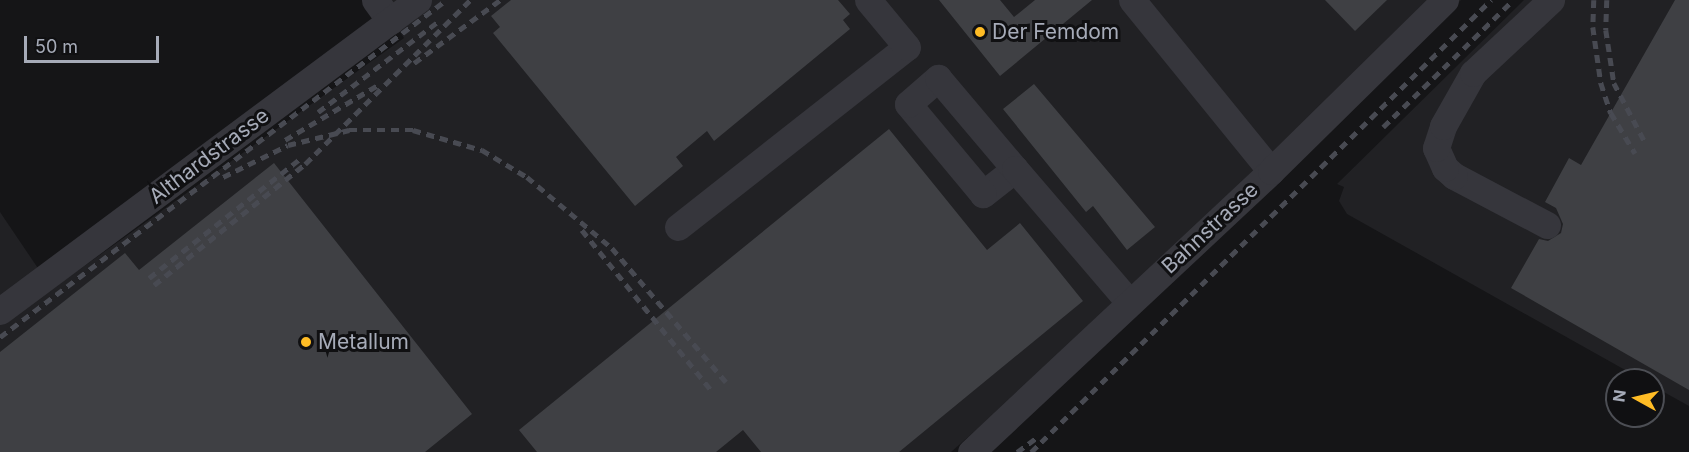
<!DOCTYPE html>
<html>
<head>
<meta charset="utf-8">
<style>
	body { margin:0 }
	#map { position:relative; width:1689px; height:452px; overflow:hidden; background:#151517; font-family:Inter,sans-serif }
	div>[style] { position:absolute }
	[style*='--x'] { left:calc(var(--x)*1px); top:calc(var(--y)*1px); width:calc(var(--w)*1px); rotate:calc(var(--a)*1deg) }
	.built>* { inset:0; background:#212124 }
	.building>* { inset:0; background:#3f4044 }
	.minor>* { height:27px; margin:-13.5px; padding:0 13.5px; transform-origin:13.5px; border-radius:13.5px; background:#36363c }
	.rail>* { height:4.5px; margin-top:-2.25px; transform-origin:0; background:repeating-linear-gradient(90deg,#484a52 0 8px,transparent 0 14px) }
	.dots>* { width:16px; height:16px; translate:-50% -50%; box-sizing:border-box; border:3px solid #101012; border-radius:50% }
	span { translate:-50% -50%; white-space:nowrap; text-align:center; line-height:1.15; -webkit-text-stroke:6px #101012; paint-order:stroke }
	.poi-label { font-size:21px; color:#a6abb8 }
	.left { translate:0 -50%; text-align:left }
	.street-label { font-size:21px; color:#a6abb8 }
	.north { position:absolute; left:1605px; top:368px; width:60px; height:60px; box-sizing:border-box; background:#101012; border:2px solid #4c4e54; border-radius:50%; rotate:278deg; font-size:16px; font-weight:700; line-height:24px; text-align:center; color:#a6abb8 }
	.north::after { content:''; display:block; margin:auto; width:21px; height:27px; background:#ffbc25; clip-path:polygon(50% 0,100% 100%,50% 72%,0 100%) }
	.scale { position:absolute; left:24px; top:36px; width:135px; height:27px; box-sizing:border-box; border:3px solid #a6abb8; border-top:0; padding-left:8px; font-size:18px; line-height:21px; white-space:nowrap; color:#a6abb8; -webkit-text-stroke:4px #101012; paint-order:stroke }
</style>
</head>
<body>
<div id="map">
	<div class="built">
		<div style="clip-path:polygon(378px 0,1461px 0,1247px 210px,1025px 387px,951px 452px,0 452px,0 212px,52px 289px,404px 38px)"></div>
		<div style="clip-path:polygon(1524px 0,1689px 0,1689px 406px,1653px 386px,1653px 380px,1643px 380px,1347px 214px,1339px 201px,1344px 187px,1337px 184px)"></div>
	</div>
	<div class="building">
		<div style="clip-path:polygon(511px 0,838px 0,850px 14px,843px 20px,850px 29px,714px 141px,707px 131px,676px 157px,683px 166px,635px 206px,493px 33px,500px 27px,491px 16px)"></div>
		<div style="clip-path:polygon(939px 0,1000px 0,1014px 17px,1035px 0,1092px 0,1000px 76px)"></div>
		<div style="clip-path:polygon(1325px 0,1387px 0,1355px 31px)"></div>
		<div style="clip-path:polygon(1675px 0,1689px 0,1689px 390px,1511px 288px,1539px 239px,1548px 241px,1561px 233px,1563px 224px,1556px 208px,1545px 202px,1569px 158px,1581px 165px)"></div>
		<div style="clip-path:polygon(1034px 84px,1155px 227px,1127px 250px,1093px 206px,1086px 212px,1003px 109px)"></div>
		<div style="clip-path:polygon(889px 129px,987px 250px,1020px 223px,1083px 301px,899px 452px,761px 452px,743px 430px,716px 452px,537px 452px,519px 430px)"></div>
		<div style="clip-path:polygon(274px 163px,472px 414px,425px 452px,0 452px,0 352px,125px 253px,139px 270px)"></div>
	</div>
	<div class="minor">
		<div style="--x:375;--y:0;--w:26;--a:54"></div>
		<div style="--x:1132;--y:0;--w:220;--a:50.9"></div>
		<div style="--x:1015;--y:169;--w:41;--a:142"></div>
		<div style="--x:983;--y:194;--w:117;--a:-129.8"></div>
		<div style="--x:908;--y:104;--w:40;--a:-41"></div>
		<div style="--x:938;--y:78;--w:119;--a:49.8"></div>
		<div style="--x:1015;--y:169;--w:175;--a:49.4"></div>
		<div style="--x:1547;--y:225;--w:105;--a:-152.2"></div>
		<div style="--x:1454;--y:176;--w:12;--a:-138"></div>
		<div style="--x:1445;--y:168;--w:22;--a:-114"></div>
		<div style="--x:1436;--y:148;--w:23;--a:-72"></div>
		<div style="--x:1443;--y:126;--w:61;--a:-60.5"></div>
		<div style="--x:1473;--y:73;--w:107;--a:-43.1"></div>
		<div style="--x:678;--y:227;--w:291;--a:-38.2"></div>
		<div style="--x:907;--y:47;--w:61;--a:-129.7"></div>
		<div style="--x:0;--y:311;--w:521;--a:-36.65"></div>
		<div style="--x:971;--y:452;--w:411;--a:-43.1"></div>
		<div style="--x:1271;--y:171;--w:244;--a:-44.5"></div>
	</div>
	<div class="rail">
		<div style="--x:1594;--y:0;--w:27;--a:92"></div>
		<div style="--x:1593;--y:27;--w:57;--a:81.9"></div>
		<div style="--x:1601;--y:83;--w:32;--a:72"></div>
		<div style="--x:1611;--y:113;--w:47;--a:59"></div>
		<div style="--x:1607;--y:0;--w:30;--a:92"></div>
		<div style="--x:1606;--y:30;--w:54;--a:81.4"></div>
		<div style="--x:1614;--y:83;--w:69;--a:62.3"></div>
		<div style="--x:414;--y:63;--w:107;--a:-36.2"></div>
		<div style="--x:318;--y:112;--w:153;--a:-37"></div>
		<div style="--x:1383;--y:127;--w:182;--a:-44.3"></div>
		<div style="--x:285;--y:140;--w:108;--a:-30.6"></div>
		<div style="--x:223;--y:177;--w:72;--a:-26.2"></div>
		<div style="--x:288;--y:145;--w:63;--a:-13.8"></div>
		<div style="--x:349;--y:130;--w:64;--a:0"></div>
		<div style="--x:413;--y:130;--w:72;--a:16.2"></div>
		<div style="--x:482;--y:150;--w:52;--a:31"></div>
		<div style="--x:527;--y:177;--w:111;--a:39.9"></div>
		<div style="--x:612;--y:248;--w:176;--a:49.6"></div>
		<div style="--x:582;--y:230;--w:207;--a:51.1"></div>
		<div style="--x:149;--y:278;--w:195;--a:-38.3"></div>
		<div style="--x:154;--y:285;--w:193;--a:-38.7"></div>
		<div style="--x:305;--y:164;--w:233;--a:-44.8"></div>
		<div style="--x:0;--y:337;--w:559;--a:-37.07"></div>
		<div style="--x:1017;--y:452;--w:24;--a:-36"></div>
		<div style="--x:1031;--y:452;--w:645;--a:-44.5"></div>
	</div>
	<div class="dots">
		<div style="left:980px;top:32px;background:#ffbc25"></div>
		<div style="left:306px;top:342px;background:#ffbc25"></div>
	</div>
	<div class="poi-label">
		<span class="left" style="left:992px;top:32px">Der Femdom</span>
		<span class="left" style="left:318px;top:342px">Metallum</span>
	</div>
	<div class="street-label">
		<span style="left:209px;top:156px;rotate:-37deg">Althardstrasse</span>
		<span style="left:1210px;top:228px;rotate:-43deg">Bahnstrasse</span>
	</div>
	<div class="north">N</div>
	<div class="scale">50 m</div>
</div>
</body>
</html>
